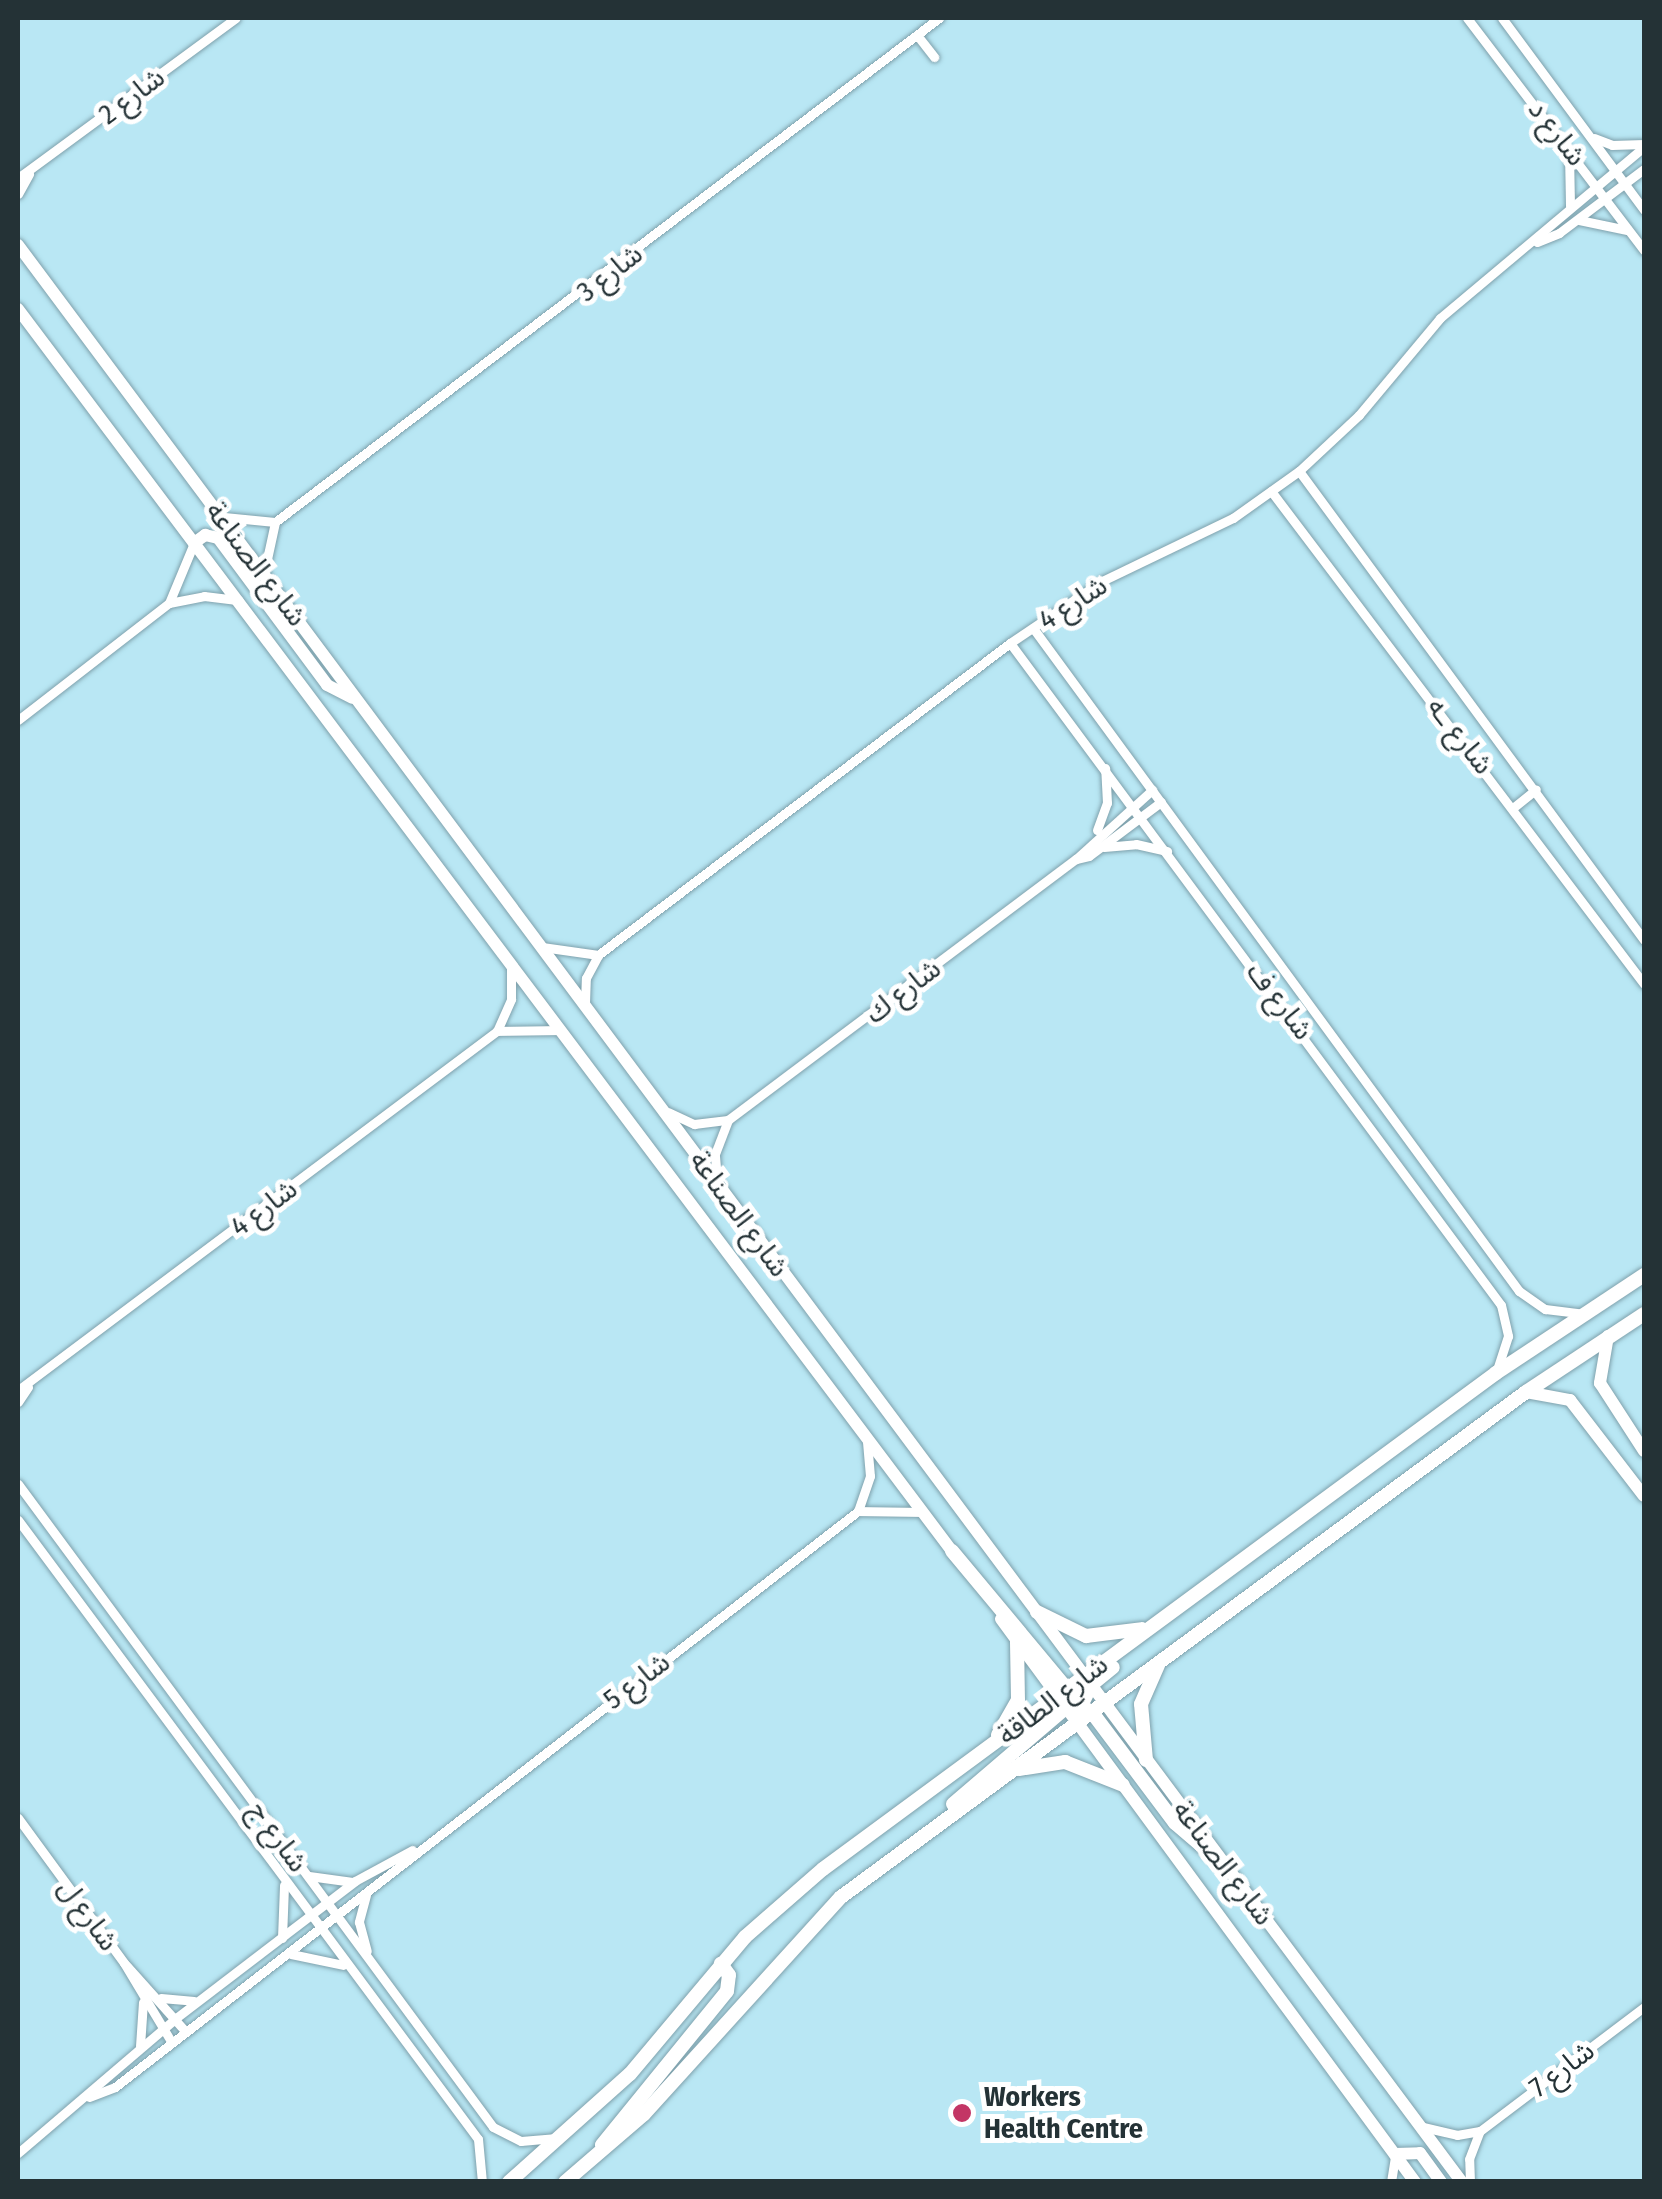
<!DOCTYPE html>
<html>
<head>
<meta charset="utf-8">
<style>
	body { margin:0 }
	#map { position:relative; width:1662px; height:2199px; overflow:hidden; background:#cdf2fd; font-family:"Fira Sans Condensed","Noto Sans Arabic",sans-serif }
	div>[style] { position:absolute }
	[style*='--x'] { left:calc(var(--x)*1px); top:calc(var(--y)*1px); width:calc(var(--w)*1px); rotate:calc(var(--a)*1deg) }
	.built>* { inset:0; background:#b9e7f4; transform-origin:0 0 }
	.roads { filter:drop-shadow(0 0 2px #7fa1ac) drop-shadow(0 0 2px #7fa1ac) }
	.street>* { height:9px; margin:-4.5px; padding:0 4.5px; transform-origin:4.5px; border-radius:4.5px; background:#fff }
	.secondary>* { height:12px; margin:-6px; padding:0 6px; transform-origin:6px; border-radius:6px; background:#fff }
	.primary>* { height:14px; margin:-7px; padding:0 7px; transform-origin:7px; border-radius:7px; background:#fff }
	.dots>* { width:28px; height:28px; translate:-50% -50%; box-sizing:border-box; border:5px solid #fff; border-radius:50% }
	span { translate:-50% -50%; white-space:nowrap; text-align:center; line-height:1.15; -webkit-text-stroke:10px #fff; paint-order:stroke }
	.street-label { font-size:28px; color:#243236 }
	.poi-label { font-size:28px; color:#243236; font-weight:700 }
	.left { translate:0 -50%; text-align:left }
	.frame { position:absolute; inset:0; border:20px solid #243236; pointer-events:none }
</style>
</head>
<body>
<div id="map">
	<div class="built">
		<div style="left:18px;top:18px;width:1626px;height:2163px"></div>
	</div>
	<div class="roads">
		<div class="street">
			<div style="--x:1467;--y:18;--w:292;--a:52.7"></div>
			<div style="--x:1502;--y:18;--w:239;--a:53.5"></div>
			<div style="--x:917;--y:35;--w:28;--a:52"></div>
			<div style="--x:1594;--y:138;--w:19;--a:21"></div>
			<div style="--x:1612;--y:145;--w:32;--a:-2"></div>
			<div style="--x:1569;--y:153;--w:53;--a:88.9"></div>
			<div style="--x:18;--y:178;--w:270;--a:-36.3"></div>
			<div style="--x:18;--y:194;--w:23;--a:-61"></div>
			<div style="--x:1579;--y:220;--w:49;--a:11.8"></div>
			<div style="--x:1537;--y:242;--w:24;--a:-22"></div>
			<div style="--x:1559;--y:233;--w:106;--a:-37"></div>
			<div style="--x:1299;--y:471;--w:582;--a:53.66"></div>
			<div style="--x:1271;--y:491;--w:618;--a:52.89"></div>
			<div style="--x:224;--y:517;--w:51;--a:5.6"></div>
			<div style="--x:264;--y:573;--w:52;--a:-77.8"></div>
			<div style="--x:275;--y:522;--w:834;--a:-37.2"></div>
			<div style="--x:169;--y:603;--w:65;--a:-67.4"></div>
			<div style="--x:1033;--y:628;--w:822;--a:53.76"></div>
			<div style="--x:1519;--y:1291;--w:32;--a:35"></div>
			<div style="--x:1545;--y:1309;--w:38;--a:7"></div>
			<div style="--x:1010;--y:643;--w:824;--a:53.44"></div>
			<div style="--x:1501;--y:1305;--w:32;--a:77"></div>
			<div style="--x:1508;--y:1336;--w:36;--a:108"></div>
			<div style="--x:18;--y:720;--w:191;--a:-37.8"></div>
			<div style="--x:169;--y:603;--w:36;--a:-11"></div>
			<div style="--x:204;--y:596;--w:35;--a:7"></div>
			<div style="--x:1514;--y:807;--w:28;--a:-39"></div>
			<div style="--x:1097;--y:830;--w:29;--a:-70"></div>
			<div style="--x:1107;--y:803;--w:35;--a:-93"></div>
			<div style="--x:1104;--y:847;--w:32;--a:-5"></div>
			<div style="--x:1136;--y:844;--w:32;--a:13"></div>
			<div style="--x:1076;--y:859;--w:13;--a:-13"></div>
			<div style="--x:1089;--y:856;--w:90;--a:-36.9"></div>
			<div style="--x:542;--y:947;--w:57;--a:8.1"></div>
			<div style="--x:585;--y:1003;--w:25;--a:-88"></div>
			<div style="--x:586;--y:978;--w:26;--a:-62"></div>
			<div style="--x:598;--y:955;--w:517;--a:-37.14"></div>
			<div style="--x:1010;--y:643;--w:111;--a:-34"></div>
			<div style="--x:1102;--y:581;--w:145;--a:-25.7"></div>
			<div style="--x:1233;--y:518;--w:81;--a:-35.5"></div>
			<div style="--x:1299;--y:471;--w:82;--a:-43"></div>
			<div style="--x:1359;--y:415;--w:126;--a:-50.1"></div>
			<div style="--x:1440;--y:318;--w:266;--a:-40"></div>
			<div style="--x:497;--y:1031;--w:35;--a:-66"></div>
			<div style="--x:511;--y:999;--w:32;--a:-90"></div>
			<div style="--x:668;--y:1112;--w:29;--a:25"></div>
			<div style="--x:694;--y:1124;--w:34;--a:-7"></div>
			<div style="--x:728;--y:1120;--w:435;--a:-36.9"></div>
			<div style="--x:1076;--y:859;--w:103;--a:-42.2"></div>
			<div style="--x:717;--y:1179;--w:25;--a:-95"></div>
			<div style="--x:715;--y:1154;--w:36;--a:-69"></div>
			<div style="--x:18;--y:1390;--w:599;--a:-36.85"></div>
			<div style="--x:497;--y:1031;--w:62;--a:-0.9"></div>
			<div style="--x:18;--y:1402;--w:18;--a:-56"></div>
			<div style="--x:18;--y:1484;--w:799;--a:53.55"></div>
			<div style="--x:493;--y:2127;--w:31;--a:27"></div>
			<div style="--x:521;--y:2141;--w:33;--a:-5"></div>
			<div style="--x:858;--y:1511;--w:62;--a:0.9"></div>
			<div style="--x:18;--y:1520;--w:771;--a:53.38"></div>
			<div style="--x:478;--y:2139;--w:43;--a:84.7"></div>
			<div style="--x:18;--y:1818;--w:180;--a:53.8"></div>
			<div style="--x:124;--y:1963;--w:93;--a:59"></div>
			<div style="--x:309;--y:1876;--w:44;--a:7.8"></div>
			<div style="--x:366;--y:1895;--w:28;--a:105"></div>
			<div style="--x:359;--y:1922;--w:30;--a:75"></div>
			<div style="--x:282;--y:1938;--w:53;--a:-87.8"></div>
			<div style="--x:291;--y:1954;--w:53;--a:11.9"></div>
			<div style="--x:126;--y:1965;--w:90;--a:48.2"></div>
			<div style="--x:161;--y:1998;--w:33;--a:5"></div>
			<div style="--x:140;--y:2046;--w:44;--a:-86.1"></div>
			<div style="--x:89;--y:2097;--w:28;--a:-21"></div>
			<div style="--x:115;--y:2087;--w:940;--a:-37.78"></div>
			<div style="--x:858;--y:1511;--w:37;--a:-71"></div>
			<div style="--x:870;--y:1476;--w:36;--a:-95"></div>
			<div style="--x:1423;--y:2127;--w:35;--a:13"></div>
			<div style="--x:1457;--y:2135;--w:23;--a:-10"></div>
			<div style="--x:1480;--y:2131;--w:206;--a:-37.1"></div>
			<div style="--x:18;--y:2153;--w:208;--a:-40.5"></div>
			<div style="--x:176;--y:2018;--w:225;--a:-37.4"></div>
			<div style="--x:355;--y:1881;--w:65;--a:-28.5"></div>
			<div style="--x:1391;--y:2182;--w:25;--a:-81"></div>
			<div style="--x:1470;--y:2182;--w:23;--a:-92"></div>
			<div style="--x:1469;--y:2159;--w:30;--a:-69"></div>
		</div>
		<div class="secondary">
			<div style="--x:18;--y:245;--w:2416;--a:53.3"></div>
			<div style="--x:18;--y:309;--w:1563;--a:53.06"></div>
			<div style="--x:194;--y:543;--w:14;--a:-36"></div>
			<div style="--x:205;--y:535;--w:13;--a:13"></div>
			<div style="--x:218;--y:538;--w:183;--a:53.4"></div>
			<div style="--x:327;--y:685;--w:28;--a:27"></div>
			<div style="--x:1608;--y:1336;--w:48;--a:99.7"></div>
			<div style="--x:1600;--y:1383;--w:81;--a:57.1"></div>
			<div style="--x:1526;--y:1392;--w:45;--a:10.3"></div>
			<div style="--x:1570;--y:1400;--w:121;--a:52.4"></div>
			<div style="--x:1001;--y:1619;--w:699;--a:53.67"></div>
			<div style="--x:1395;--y:2154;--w:25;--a:-2"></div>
			<div style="--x:1420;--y:2153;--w:36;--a:54"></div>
		</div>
		<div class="primary">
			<div style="--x:952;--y:1551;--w:189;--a:50.2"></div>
			<div style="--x:1037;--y:1612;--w:55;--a:26.1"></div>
			<div style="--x:1086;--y:1636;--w:56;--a:-7.1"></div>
			<div style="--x:1058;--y:1699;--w:35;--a:20"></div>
			<div style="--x:1091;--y:1711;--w:140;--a:53.1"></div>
			<div style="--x:1175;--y:1823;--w:55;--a:40.6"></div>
			<div style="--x:1080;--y:1708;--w:25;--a:-64"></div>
			<div style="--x:1091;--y:1685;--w:28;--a:-39"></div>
			<div style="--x:998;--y:1735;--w:40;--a:-60.3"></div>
			<div style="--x:1018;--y:1700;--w:59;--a:-91"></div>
			<div style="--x:1146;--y:1760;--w:56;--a:-95.1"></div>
			<div style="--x:1141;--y:1704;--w:43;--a:-66.4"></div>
			<div style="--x:1019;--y:1769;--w:47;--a:-8.7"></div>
			<div style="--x:1065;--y:1762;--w:62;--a:21.6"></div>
			<div style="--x:953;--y:1804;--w:163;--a:-40.5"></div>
			<div style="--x:602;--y:2145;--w:198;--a:-50.9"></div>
			<div style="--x:727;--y:1991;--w:16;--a:-83"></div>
			<div style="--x:729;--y:1975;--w:14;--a:-126"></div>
			<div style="--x:509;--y:2182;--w:162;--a:-41.8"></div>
			<div style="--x:630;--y:2074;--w:179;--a:-50"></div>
			<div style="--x:745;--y:1937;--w:103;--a:-41.1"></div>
			<div style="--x:823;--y:1869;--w:836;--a:-36.39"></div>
			<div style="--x:1496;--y:1373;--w:178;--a:-33.5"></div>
			<div style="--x:565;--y:2182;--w:104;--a:-40.7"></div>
			<div style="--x:644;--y:2114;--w:293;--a:-47.8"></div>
			<div style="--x:841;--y:1897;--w:851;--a:-36.4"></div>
			<div style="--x:1526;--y:1392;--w:141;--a:-33.5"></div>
		</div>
	</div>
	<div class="dots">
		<div style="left:962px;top:2113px;background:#c33665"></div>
	</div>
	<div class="street-label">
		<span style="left:132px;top:96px;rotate:-37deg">شارع 2</span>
		<span style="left:1557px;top:133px;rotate:52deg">شارع د</span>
		<span style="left:610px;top:273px;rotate:-38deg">شارع 3</span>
		<span style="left:256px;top:564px;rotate:53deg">شارع الصناعة</span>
		<span style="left:1073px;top:603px;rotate:-33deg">شارع 4</span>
		<span style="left:1460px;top:736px;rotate:52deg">شارع ـه</span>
		<span style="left:903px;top:991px;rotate:-37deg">شارع ك</span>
		<span style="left:1280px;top:1001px;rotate:53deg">شارع ف</span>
		<span style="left:264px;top:1208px;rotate:-37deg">شارع 4</span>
		<span style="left:739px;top:1214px;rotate:54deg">شارع الصناعة</span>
		<span style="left:637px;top:1681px;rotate:-37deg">شارع 5</span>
		<span style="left:1053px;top:1700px;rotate:-37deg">شارع الطاقة</span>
		<span style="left:278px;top:1837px;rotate:54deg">شارع ج</span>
		<span style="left:1223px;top:1863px;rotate:53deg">شارع الصناعة</span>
		<span style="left:88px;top:1915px;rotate:54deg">شارع ل</span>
		<span style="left:1562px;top:2069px;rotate:-37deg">شارع 7</span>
	</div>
	<div class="poi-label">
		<span class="left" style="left:984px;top:2113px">Workers<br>Health Centre</span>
	</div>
	<div class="frame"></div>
</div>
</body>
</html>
